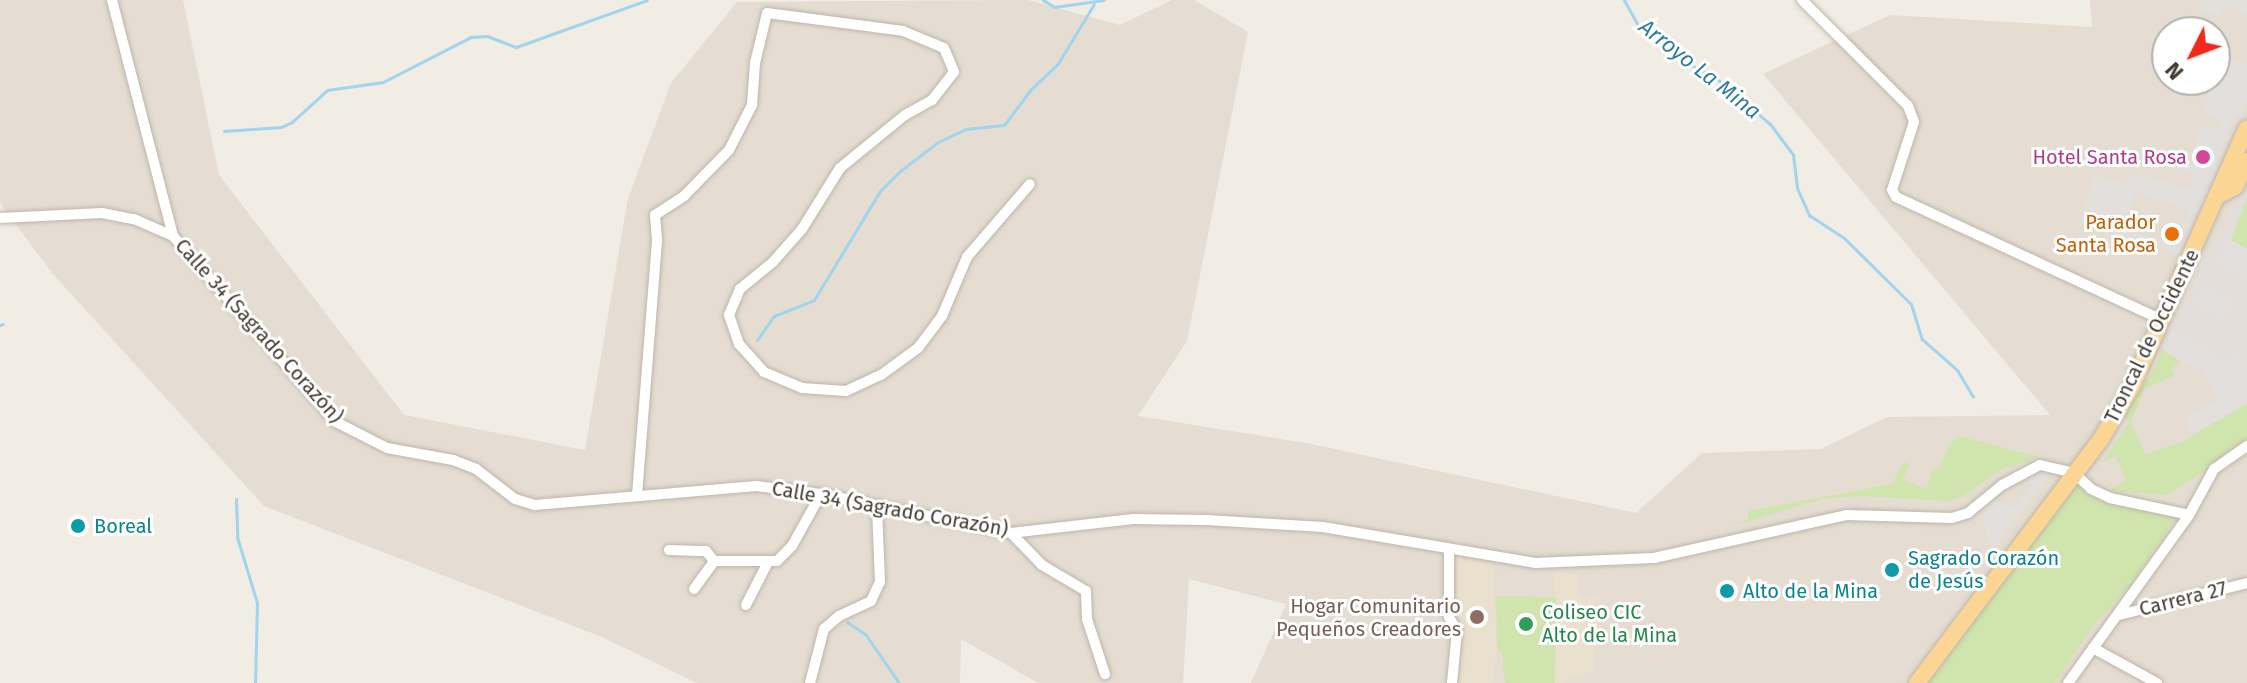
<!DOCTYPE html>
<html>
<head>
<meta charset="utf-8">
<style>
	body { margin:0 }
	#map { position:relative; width:2247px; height:683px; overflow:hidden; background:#f1ece4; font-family:"Fira Sans",sans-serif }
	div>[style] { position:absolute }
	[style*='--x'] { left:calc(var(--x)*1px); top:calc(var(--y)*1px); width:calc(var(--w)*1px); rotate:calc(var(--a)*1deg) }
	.residential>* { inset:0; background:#e5ddd2 }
	.industrial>* { inset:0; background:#e3ded9 }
	.education>* { inset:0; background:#eae0ce }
	.green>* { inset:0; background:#d0e4ad }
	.parking>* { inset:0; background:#e2dfdc }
	.stream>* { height:3px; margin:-1.5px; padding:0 1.5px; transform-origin:1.5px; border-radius:1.5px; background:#a1d4ed }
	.roads { filter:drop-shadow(0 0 2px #bfb6aa) drop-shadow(0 0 2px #bfb6aa) }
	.minor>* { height:10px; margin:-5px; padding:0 5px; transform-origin:5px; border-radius:5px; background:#fff }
	.primary>* { height:16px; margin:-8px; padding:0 8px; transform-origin:8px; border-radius:8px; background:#fad594 }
	.dots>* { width:22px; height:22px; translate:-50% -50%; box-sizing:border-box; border:4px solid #fff; border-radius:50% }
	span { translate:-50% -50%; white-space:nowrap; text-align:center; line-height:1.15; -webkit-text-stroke:6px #fff; paint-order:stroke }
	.hotel-label { font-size:20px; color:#b23c85 }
	.right { translate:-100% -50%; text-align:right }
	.food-label { font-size:20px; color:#c56008 }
	.street-label { font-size:20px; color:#433c34 }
	.culture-label { font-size:20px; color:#0d838f }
	.left { translate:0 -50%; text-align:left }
	.education-label { font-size:20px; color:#785e54 }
	.leisure-label { font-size:20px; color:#27864d }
	.water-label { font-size:22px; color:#307ba2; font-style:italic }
	.north { position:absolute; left:2151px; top:16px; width:80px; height:80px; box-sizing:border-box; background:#fff; border:2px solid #b4b1ae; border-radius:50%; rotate:228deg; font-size:22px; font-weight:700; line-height:32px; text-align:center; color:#433c34 }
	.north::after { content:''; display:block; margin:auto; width:28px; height:36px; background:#f1291b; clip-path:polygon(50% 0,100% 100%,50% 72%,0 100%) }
</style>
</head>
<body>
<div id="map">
	<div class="residential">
		<div style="clip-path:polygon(evenodd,0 0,183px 0,219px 175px,404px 415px,585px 450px,628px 198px,671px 83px,737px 2px,1028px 0,1120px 25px,1172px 0,1194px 0,1248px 32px,1187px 341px,1138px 416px,1306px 443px,1636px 513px,1702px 453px,1821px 449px,1887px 417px,2050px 415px,1763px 74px,1890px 15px,2092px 27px,2090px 0,2247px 0,2247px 683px,1251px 683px,1286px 604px,1189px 579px,1183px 683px,1038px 683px,961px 639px,960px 683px,697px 683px,602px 637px,264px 506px,52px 273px,0 203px,0 0,2167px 32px,2215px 32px,2215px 80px,2167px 80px,2167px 32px)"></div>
	</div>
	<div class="industrial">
		<div style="clip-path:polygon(2247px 174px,2247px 390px,2169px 335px)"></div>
	</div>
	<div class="education">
		<div style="clip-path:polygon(1457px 558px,1493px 564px,1497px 651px,1492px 683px,1458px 683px,1463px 627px,1454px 607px)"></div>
		<div style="clip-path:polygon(1553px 572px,1578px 574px,1579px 597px,1600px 596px,1593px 671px,1560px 683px,1555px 683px)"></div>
	</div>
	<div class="green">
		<div style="clip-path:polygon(2247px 198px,2247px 249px,2231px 240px)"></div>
		<div style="clip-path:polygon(2162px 350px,2181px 362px,2171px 369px,2175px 376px,2145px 388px,2131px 422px,2145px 454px,2182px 442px,2247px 402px,2247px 445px,2167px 495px,2109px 491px,2126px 480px,2116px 457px,2102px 462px,2130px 422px,2123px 414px,2155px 368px)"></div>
		<div style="clip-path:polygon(1959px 436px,2039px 457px,2001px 470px,1965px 495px,1948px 501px,1861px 496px,1822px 499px,1730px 527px,1748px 519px,1748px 511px,1892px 484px,1904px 462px,1909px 464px,1903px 480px,1927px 489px,1932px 469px,1940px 467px,1948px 446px)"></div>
		<div style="clip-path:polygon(2080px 479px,2091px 490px,2169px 511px,2175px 519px,2130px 586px,2094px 625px,2055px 683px,1925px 683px)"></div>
		<div style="clip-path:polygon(1496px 596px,1556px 597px,1555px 683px,1505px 683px,1502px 652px,1497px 651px)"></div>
	</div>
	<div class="parking">
		<div style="clip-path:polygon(2202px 0,2247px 0,2247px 15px,2225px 5px,2220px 17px,2198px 9px)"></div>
		<div style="clip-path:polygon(evenodd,2215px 55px,2247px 64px,2247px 98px,2239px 124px,2231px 122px,2191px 256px,2080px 223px,2094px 175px,2127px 185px,2132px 172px,2190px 190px,2195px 174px,2146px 159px,2149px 151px,2202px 167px,2206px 155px,2194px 151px,2201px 125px,2217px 129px,2220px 120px,2202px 114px,2210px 89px,2194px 84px,2206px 88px,2209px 80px,2215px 80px,2215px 55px,2136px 192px,2189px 210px,2175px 245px,2123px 227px,2136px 192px)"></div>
		<div style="clip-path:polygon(2231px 240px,2247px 249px,2247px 279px,2212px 263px)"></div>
		<div style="clip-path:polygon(2199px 286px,2235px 301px,2223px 321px,2194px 302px)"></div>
		<div style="clip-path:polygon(2170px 333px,2178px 333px,2227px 361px,2233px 351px,2247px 360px,2247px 404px,2192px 435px,2185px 418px,2219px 400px,2202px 370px,2162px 350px)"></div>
		<div style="clip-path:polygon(2047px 469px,2049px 475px,1993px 548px,1986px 535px,1984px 505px,1998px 498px,2012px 508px,2033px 485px,2026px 481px,2013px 481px)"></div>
	</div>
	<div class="stream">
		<div style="--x:1043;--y:0;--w:13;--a:32"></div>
		<div style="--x:1054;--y:7;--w:50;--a:-8"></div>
		<div style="--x:1624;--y:0;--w:29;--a:61"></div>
		<div style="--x:1638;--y:25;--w:61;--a:37.6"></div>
		<div style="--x:1686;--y:62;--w:35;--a:29"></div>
		<div style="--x:1717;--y:79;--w:70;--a:40.3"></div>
		<div style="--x:1770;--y:124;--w:39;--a:53"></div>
		<div style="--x:1793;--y:155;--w:33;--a:83"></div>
		<div style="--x:1797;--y:188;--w:30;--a:66"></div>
		<div style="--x:1809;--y:215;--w:42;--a:33.3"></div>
		<div style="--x:1844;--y:238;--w:94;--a:44.6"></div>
		<div style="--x:1911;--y:304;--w:37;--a:73"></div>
		<div style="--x:1922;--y:339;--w:47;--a:41.5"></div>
		<div style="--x:1957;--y:370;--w:31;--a:59"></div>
		<div style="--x:224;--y:131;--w:57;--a:-4"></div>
		<div style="--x:281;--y:127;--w:12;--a:-24"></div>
		<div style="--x:292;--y:122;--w:47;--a:-42.4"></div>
		<div style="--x:327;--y:90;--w:57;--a:-8.1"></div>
		<div style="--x:383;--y:82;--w:99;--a:-27.1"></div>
		<div style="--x:471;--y:37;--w:16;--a:-4"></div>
		<div style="--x:487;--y:36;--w:31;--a:21"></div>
		<div style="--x:516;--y:47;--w:139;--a:-19.7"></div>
		<div style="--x:0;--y:325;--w:3;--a:-18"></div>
		<div style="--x:757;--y:340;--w:29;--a:-55"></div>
		<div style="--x:774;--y:316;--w:43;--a:-21.8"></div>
		<div style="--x:814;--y:300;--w:127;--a:-58.8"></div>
		<div style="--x:880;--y:191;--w:28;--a:-45"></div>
		<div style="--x:900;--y:171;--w:48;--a:-37.3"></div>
		<div style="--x:938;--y:142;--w:31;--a:-25"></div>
		<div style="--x:966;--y:129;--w:38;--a:-6"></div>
		<div style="--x:1004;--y:125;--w:45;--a:-53.1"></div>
		<div style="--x:1031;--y:89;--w:35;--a:-43"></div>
		<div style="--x:1057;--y:65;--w:71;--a:-58.8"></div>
		<div style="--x:236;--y:499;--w:38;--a:88"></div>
		<div style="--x:237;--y:537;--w:69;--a:73.1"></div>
		<div style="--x:257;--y:603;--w:80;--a:91.4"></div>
		<div style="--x:847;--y:622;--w:23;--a:34"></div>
		<div style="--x:866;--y:635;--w:58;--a:55.5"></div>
	</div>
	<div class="roads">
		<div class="minor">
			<div style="--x:112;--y:0;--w:244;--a:75.5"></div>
			<div style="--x:173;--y:236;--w:247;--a:48.8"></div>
			<div style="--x:336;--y:422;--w:57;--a:27"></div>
			<div style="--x:387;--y:448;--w:67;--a:10.3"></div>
			<div style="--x:453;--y:460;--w:25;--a:21"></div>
			<div style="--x:476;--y:469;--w:49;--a:37.6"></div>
			<div style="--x:515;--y:499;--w:21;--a:17"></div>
			<div style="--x:535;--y:505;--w:222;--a:-4.9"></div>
			<div style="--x:756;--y:486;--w:65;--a:7"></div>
			<div style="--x:821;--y:494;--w:194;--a:11.6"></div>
			<div style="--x:1011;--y:533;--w:123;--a:-6.5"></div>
			<div style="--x:1133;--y:519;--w:73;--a:0.8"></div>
			<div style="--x:1206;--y:520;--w:117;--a:3.4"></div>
			<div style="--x:1323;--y:527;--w:215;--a:9.6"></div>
			<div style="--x:1535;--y:563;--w:119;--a:-2.4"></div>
			<div style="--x:1654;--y:558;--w:197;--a:-12.6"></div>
			<div style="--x:1846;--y:515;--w:106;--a:1.6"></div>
			<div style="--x:1952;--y:518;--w:17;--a:-17"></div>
			<div style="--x:1968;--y:513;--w:44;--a:-39.5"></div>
			<div style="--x:2002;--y:485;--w:43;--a:-27.8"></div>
			<div style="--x:2040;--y:465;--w:35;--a:13"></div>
			<div style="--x:2074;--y:473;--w:23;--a:43"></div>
			<div style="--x:2091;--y:489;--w:21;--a:25"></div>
			<div style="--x:2110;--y:498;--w:81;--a:12.1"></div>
			<div style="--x:1802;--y:0;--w:150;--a:45"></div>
			<div style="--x:1908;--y:106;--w:17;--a:69"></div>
			<div style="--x:1914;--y:122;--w:71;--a:107.9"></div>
			<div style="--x:1892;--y:190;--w:8;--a:60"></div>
			<div style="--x:1896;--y:197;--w:293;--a:24.8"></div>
			<div style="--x:0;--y:218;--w:102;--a:-2.8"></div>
			<div style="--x:102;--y:213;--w:33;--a:11"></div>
			<div style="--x:134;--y:219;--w:43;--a:23.6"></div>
			<div style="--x:637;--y:495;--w:257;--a:-85.5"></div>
			<div style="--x:657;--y:239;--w:24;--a:-95"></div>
			<div style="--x:655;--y:215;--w:35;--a:-33"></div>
			<div style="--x:684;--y:196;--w:64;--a:-45.6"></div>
			<div style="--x:729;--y:150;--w:51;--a:-62.9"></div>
			<div style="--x:752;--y:105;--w:42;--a:-85.9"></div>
			<div style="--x:755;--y:63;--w:51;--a:-76.5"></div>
			<div style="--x:767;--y:13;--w:137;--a:7.5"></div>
			<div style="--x:903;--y:31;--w:44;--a:22.5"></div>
			<div style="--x:944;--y:48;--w:26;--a:67"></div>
			<div style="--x:954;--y:72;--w:36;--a:128"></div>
			<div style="--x:932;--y:100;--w:31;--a:151"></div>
			<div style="--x:905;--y:115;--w:84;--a:140.8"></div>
			<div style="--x:840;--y:168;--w:72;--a:121.9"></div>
			<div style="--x:802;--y:229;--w:44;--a:131.3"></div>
			<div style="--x:773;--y:262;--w:43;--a:140.7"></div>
			<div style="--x:740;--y:289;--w:28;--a:113"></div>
			<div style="--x:729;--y:315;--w:31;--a:71"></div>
			<div style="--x:739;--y:344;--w:38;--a:48"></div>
			<div style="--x:764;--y:372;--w:41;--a:22.8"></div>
			<div style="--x:802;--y:388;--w:44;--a:3.9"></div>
			<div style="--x:846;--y:391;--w:38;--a:-25"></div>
			<div style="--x:881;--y:375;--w:46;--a:-36.1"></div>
			<div style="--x:918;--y:348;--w:40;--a:-53"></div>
			<div style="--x:942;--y:316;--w:64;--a:-67"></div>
			<div style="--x:967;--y:257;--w:96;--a:-49.2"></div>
			<div style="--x:1011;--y:533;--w:45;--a:45.9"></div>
			<div style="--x:1042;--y:565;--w:51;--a:30.6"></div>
			<div style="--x:1086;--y:591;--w:28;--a:88"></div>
			<div style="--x:1087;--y:619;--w:58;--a:71.9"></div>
			<div style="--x:669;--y:550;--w:37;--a:2"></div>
			<div style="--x:706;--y:551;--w:13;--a:51"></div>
			<div style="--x:1449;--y:551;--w:66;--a:90"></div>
			<div style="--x:1449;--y:617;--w:16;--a:60"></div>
			<div style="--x:1457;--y:631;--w:52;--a:95.5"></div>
			<div style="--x:694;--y:589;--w:34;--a:-54"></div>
			<div style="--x:714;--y:561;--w:63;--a:0"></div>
			<div style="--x:777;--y:561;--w:21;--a:-45"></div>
			<div style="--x:792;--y:546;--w:60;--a:-60.9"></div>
			<div style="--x:746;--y:605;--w:48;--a:-62.9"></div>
			<div style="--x:2119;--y:615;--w:132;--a:-14"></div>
			<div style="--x:2093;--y:648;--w:73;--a:28.7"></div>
			<div style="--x:810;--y:683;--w:56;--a:-75.5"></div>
			<div style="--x:824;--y:629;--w:20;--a:-41"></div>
			<div style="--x:839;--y:616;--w:35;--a:-25"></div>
			<div style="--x:871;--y:601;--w:21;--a:-65"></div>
			<div style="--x:880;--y:582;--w:74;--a:-92.3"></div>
			<div style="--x:2068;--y:683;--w:207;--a:-54.2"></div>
			<div style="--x:2189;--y:515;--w:52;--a:-61.5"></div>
			<div style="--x:2214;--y:469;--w:40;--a:-34.9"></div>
		</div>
		<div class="primary">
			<div style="--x:2219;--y:195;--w:18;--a:-27"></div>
			<div style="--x:2235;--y:187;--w:29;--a:-65"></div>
			<div style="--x:1917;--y:683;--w:306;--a:-53"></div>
			<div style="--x:2101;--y:439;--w:61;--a:-59.7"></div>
			<div style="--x:2132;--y:386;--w:282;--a:-66"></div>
		</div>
	</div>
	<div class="dots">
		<div style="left:2203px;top:157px;background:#d1479c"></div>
		<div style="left:2172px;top:234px;background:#e8710a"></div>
		<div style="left:78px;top:526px;background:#0f9aa8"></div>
		<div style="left:1892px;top:570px;background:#0f9aa8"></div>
		<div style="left:1727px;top:591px;background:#0f9aa8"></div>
		<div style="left:1477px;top:617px;background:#8d6e63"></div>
		<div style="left:1526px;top:624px;background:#2e9e5b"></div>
	</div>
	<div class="hotel-label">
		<span class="right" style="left:2187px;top:157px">Hotel Santa Rosa</span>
	</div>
	<div class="food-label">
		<span class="right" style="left:2156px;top:234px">Parador<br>Santa Rosa</span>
	</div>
	<div class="street-label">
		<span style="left:259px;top:331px;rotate:48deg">Calle 34 (Sagrado Corazón)</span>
		<span style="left:2152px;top:336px;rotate:-64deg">Troncal de Occidente</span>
		<span style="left:890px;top:509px;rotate:10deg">Calle 34 (Sagrado Corazón)</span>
		<span style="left:2183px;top:599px;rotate:-14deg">Carrera 27</span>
	</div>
	<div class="culture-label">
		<span class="left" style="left:94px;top:526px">Boreal</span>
		<span class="left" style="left:1908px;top:570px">Sagrado Corazón<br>de Jesús</span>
		<span class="left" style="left:1743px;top:591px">Alto de la Mina</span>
	</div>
	<div class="education-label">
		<span class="right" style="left:1461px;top:618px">Hogar Comunitario<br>Pequeños Creadores</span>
	</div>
	<div class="leisure-label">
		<span class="left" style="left:1542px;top:624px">Coliseo CIC<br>Alto de la Mina</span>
	</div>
	<div class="water-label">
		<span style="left:1700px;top:69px;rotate:38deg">Arroyo La Mina</span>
	</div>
	<div class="north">N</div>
</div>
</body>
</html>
